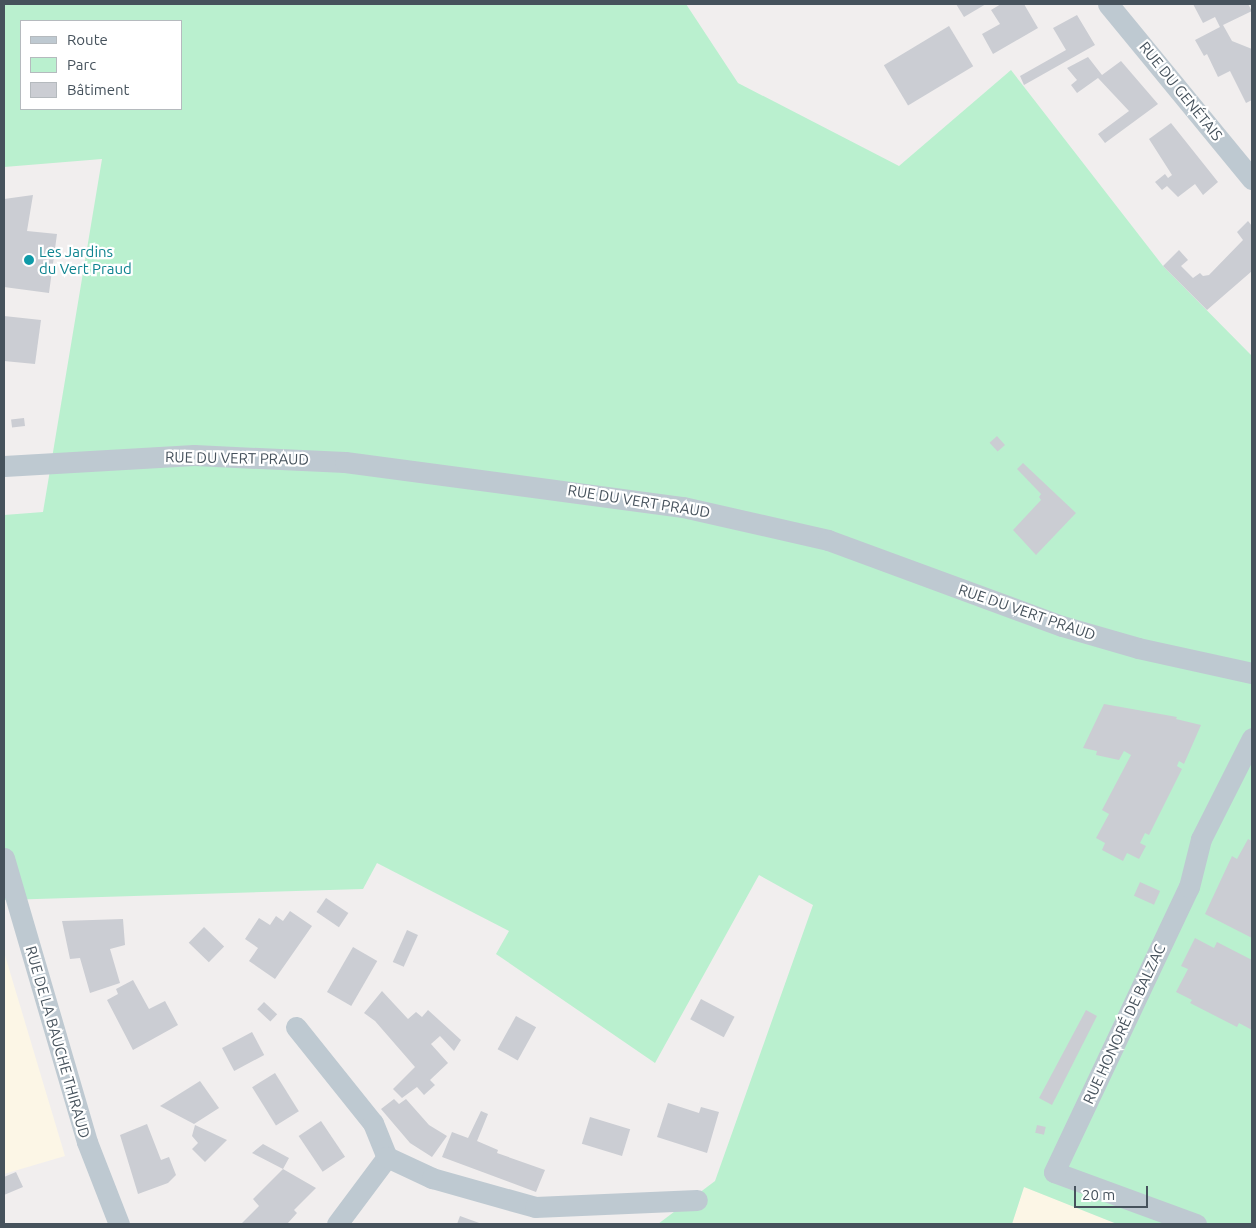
<!DOCTYPE html>
<html>
<head>
<meta charset="utf-8">
<style>
	body { margin:0 }
	#map { position:relative; width:1256px; height:1228px; overflow:hidden; background:#f1eeee; font-family:Ubuntu,sans-serif }
	div>[style] { position:absolute }
	[style*='--x'] { left:calc(var(--x)*1px); top:calc(var(--y)*1px); width:calc(var(--w)*1px); rotate:calc(var(--a)*1deg) }
	.commercial>* { inset:0; background:#fcf6e6 }
	.green>* { inset:0; background:#baf0cf }
	.building>* { inset:0; background:#cbcdd3; transform-origin:0 0 }
	.minor>* { height:21px; margin:-10.5px; padding:0 10.5px; transform-origin:10.5px; border-radius:10.5px; background:#bec9d1 }
	.dots>* { width:14px; height:14px; translate:-50% -50%; box-sizing:border-box; border:2px solid #fff; border-radius:50% }
	span { translate:-50% -50%; white-space:nowrap; text-align:center; line-height:1.15; -webkit-text-stroke:4.5px #fff; paint-order:stroke }
	.street-label { font-size:15px; color:#46525c }
	.culture-label { font-size:15px; color:#0d838f }
	.left { translate:0 -50%; text-align:left }
	.frame { position:absolute; inset:0; border:5px solid #46525c; pointer-events:none }
	.legend { position:absolute; left:20px; top:20px; width:162px; height:90px; box-sizing:border-box; background:#fff; border:1px solid #b5babe; margin:0; padding:6px 9px; list-style:none; font-size:15px; color:#46525c }
	.legend li { display:flex; align-items:center; gap:10px; height:25px }
	.legend b { width:25px; border:1px solid #b5babe }
	.scale { position:absolute; left:1074px; top:1186px; width:74px; height:22px; box-sizing:border-box; border:2px solid #46525c; border-top:0; padding-left:6px; font-size:15px; line-height:18px; white-space:nowrap; color:#46525c; -webkit-text-stroke:4px #fff; paint-order:stroke }
</style>
</head>
<body>
<div id="map">
	<div class="commercial">
		<div style="clip-path:polygon(4px 952px,65px 1156px,4px 1174px)"></div>
		<div style="clip-path:polygon(1024px 1186px,1117px 1224px,1012px 1224px)"></div>
	</div>
	<div class="green">
		<div style="clip-path:polygon(evenodd,4px 4px,686px 4px,738px 83px,899px 166px,1011px 70px,1163px 266px,1252px 356px,1252px 1224px,1117px 1224px,1024px 1187px,1012px 1224px,658px 1224px,715px 1181px,813px 905px,759px 875px,655px 1063px,496px 954px,509px 931px,377px 863px,363px 889px,4px 900px,4px 515px,43px 512px,102px 159px,4px 167px,4px 4px,21px 21px,181px 21px,181px 109px,21px 109px,21px 21px)"></div>
	</div>
	<div class="building">
		<div style="clip-path:polygon(956px 4px,986px 4px,964px 17px)"></div>
		<div style="clip-path:polygon(1001px 4px,1024px 4px,1038px 28px,993px 54px,982px 34px,1000px 24px,991px 10px)"></div>
		<div style="clip-path:polygon(1193px 4px,1248px 4px,1252px 11px,1223px 25px,1232px 41px,1252px 49px,1252px 100px,1246px 103px,1230px 71px,1218px 77px,1207px 54px,1204px 56px,1195px 40px,1220px 27px,1215px 17px,1203px 23px)"></div>
		<div style="clip-path:polygon(1077px 15px,1095px 45px,1024px 85px,1020px 76px,1066px 50px,1053px 28px)"></div>
		<div style="left:949px;top:26px;width:47px;height:76px;rotate:59deg"></div>
		<div style="clip-path:polygon(1088px 57px,1102px 75px,1121px 61px,1158px 104px,1105px 143px,1098px 134px,1129px 111px,1098px 78px,1077px 93px,1071px 85px,1077px 80px,1067px 68px)"></div>
		<div style="clip-path:polygon(1171px 123px,1218px 182px,1203px 195px,1195px 184px,1178px 197px,1167px 186px,1162px 190px,1155px 182px,1165px 174px,1168px 178px,1172px 175px,1149px 139px)"></div>
		<div style="clip-path:polygon(33px 195px,27px 231px,57px 234px,49px 293px,4px 287px,4px 199px)"></div>
		<div style="clip-path:polygon(1248px 221px,1252px 226px,1252px 271px,1207px 310px,1163px 266px,1179px 250px,1188px 260px,1181px 266px,1193px 278px,1200px 273px,1203px 276px,1209px 275px,1243px 240px,1237px 232px)"></div>
		<div style="clip-path:polygon(4px 316px,41px 320px,35px 364px,4px 361px)"></div>
		<div style="left:24px;top:418px;width:8px;height:13px;rotate:83deg"></div>
		<div style="left:997px;top:436px;width:12px;height:10px;rotate:48deg"></div>
		<div style="clip-path:polygon(1023px 463px,1076px 513px,1036px 555px,1013px 530px,1041px 500px,1039px 497px,1041px 494px,1017px 469px)"></div>
		<div style="clip-path:polygon(1104px 704px,1177px 717px,1176px 719px,1201px 725px,1184px 764px,1179px 761px,1177px 766px,1182px 769px,1149px 835px,1145px 833px,1140px 843px,1146px 846px,1139px 859px,1127px 853px,1123px 861px,1102px 850px,1105px 843px,1096px 838px,1109px 814px,1102px 810px,1131px 755px,1124px 751px,1119px 760px,1096px 755px,1097px 751px,1083px 748px)"></div>
		<div style="clip-path:polygon(1248px 839px,1252px 841px,1252px 938px,1205px 914px,1232px 856px,1237px 859px)"></div>
		<div style="left:1140px;top:882px;width:22px;height:15px;rotate:24deg"></div>
		<div style="left:326px;top:898px;width:27px;height:17px;rotate:34deg"></div>
		<div style="clip-path:polygon(290px 911px,312px 926px,275px 979px,249px 961px,258px 948px,245px 939px,259px 918px,270px 925px,276px 916px,283px 921px)"></div>
		<div style="clip-path:polygon(123px 919px,125px 945px,110px 949px,120px 983px,90px 993px,80px 958px,70px 959px,62px 921px)"></div>
		<div style="left:204px;top:927px;width:28px;height:22px;rotate:44deg"></div>
		<div style="left:407px;top:930px;width:12px;height:35px;rotate:24deg"></div>
		<div style="clip-path:polygon(1195px 938px,1214px 948px,1217px 942px,1252px 960px,1252px 1030px,1239px 1023px,1237px 1027px,1190px 1003px,1192px 1000px,1176px 992px,1188px 969px,1181px 966px)"></div>
		<div style="left:353px;top:947px;width:28px;height:52px;rotate:30deg"></div>
		<div style="clip-path:polygon(133px 980px,149px 1009px,165px 1001px,178px 1025px,133px 1050px,107px 1000px,118px 994px,116px 989px)"></div>
		<div style="clip-path:polygon(382px 991px,408px 1019px,416px 1012px,422px 1017px,428px 1010px,461px 1040px,454px 1051px,440px 1036px,431px 1044px,448px 1063px,430px 1080px,435px 1085px,424px 1095px,417px 1087px,402px 1098px,393px 1089px,415px 1067px,375px 1021px,364px 1013px)"></div>
		<div style="left:701px;top:999px;width:38px;height:23px;rotate:28deg"></div>
		<div style="left:264px;top:1002px;width:18px;height:10px;rotate:43deg"></div>
		<div style="clip-path:polygon(1086px 1010px,1097px 1016px,1052px 1105px,1039px 1098px)"></div>
		<div style="left:516px;top:1016px;width:23px;height:38px;rotate:29deg"></div>
		<div style="left:252px;top:1032px;width:26px;height:34px;rotate:62deg"></div>
		<div style="left:275px;top:1073px;width:45px;height:27px;rotate:58deg"></div>
		<div style="clip-path:polygon(200px 1081px,219px 1108px,194px 1124px,160px 1106px)"></div>
		<div style="clip-path:polygon(394px 1099px,399px 1104px,406px 1099px,429px 1125px,447px 1136px,432px 1157px,410px 1143px,381px 1109px)"></div>
		<div style="clip-path:polygon(668px 1103px,699px 1113px,701px 1107px,719px 1112px,707px 1153px,657px 1137px)"></div>
		<div style="clip-path:polygon(481px 1111px,488px 1114px,477px 1141px,498px 1150px,497px 1153px,545px 1170px,536px 1192px,442px 1157px,452px 1132px,468px 1138px)"></div>
		<div style="left:590px;top:1117px;width:42px;height:28px;rotate:17deg"></div>
		<div style="left:321px;top:1121px;width:43px;height:27px;rotate:56deg"></div>
		<div style="clip-path:polygon(147px 1124px,161px 1160px,169px 1157px,176px 1175px,168px 1183px,138px 1194px,120px 1135px)"></div>
		<div style="clip-path:polygon(195px 1125px,227px 1140px,205px 1162px,192px 1149px,198px 1143px,192px 1136px)"></div>
		<div style="left:1037px;top:1125px;width:9px;height:8px;rotate:13deg"></div>
		<div style="clip-path:polygon(263px 1144px,289px 1158px,283px 1169px,316px 1188px,294px 1210px,297px 1213px,287px 1224px,241px 1224px,259px 1206px,253px 1199px,283px 1169px,252px 1153px)"></div>
		<div style="clip-path:polygon(16px 1172px,23px 1187px,4px 1195px,4px 1177px)"></div>
		<div style="clip-path:polygon(460px 1216px,482px 1224px,457px 1224px)"></div>
	</div>
	<div class="minor">
		<div style="--x:1108;--y:4;--w:227;--a:50.6"></div>
		<div style="--x:4;--y:466;--w:190;--a:-3.3"></div>
		<div style="--x:194;--y:455;--w:151;--a:2.7"></div>
		<div style="--x:345;--y:462;--w:341;--a:7.6"></div>
		<div style="--x:683;--y:507;--w:149;--a:12.8"></div>
		<div style="--x:828;--y:540;--w:249;--a:20.2"></div>
		<div style="--x:1062;--y:626;--w:79;--a:16.1"></div>
		<div style="--x:1138;--y:648;--w:117;--a:12.4"></div>
		<div style="--x:4;--y:858;--w:296;--a:73.7"></div>
		<div style="--x:87;--y:1142;--w:88;--a:68.7"></div>
		<div style="--x:296;--y:1027;--w:123;--a:51.3"></div>
		<div style="--x:373;--y:1123;--w:37;--a:68"></div>
		<div style="--x:337;--y:1224;--w:84;--a:-53.3"></div>
		<div style="--x:387;--y:1157;--w:50;--a:25"></div>
		<div style="--x:432;--y:1178;--w:107;--a:15.7"></div>
		<div style="--x:535;--y:1207;--w:162;--a:-2.5"></div>
		<div style="--x:1196;--y:1224;--w:151;--a:-159.9"></div>
		<div style="--x:1054;--y:1172;--w:315;--a:-64.7"></div>
		<div style="--x:1189;--y:887;--w:49;--a:-76"></div>
		<div style="--x:1201;--y:839;--w:113;--a:-63.2"></div>
	</div>
	<div class="dots">
		<div style="left:29px;top:260px;background:#0f9aa8"></div>
	</div>
	<div class="street-label">
		<span style="left:1181px;top:91px;rotate:51deg">RUE DU GENÉTAIS</span>
		<span style="left:237px;top:458px;rotate:1deg">RUE DU VERT PRAUD</span>
		<span style="left:639px;top:501px;rotate:9deg">RUE DU VERT PRAUD</span>
		<span style="left:1027px;top:612px;rotate:19deg">RUE DU VERT PRAUD</span>
		<span style="left:1124px;top:1024px;rotate:-65deg">RUE HONORÉ DE BALZAC</span>
		<span style="left:58px;top:1042px;rotate:74deg">RUE DE LA BAUCHE THIRAUD</span>
	</div>
	<div class="culture-label">
		<span class="left" style="left:39px;top:260px">Les Jardins<br>du Vert Praud</span>
	</div>
	<div class="frame"></div>
	<ul class="legend">
	<li><b style="height:6px;background:#bec9d1"></b>Route</li>
	<li><b style="height:14px;background:#baf0cf"></b>Parc</li>
	<li><b style="height:14px;background:#cbcdd3"></b>Bâtiment</li>
	</ul>
	<div class="scale">20 m</div>
</div>
</body>
</html>
